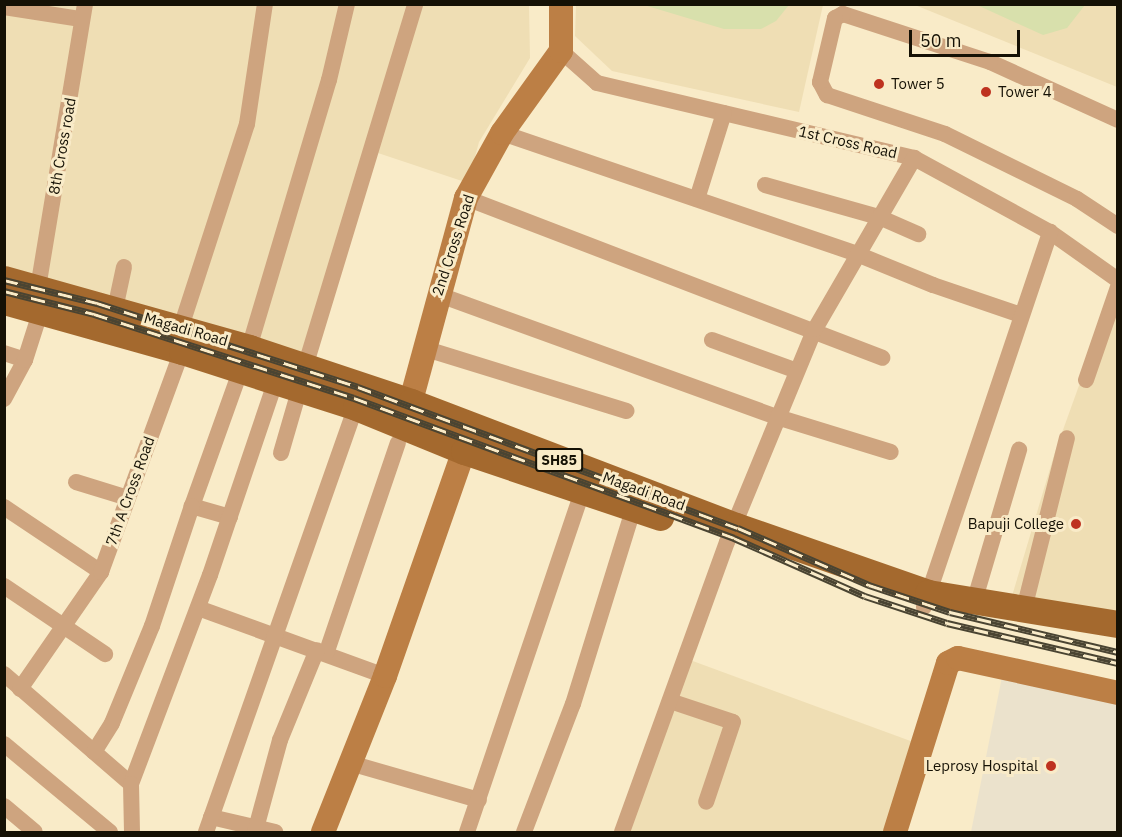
<!DOCTYPE html>
<html>
<head>
<meta charset="utf-8">
<style>
	body { margin:0 }
	#map { position:relative; width:1122px; height:837px; overflow:hidden; background:#f9ebc8; font-family:"IBM Plex Sans",sans-serif }
	div>[style] { position:absolute }
	[style*='--x'] { left:calc(var(--x)*1px); top:calc(var(--y)*1px); width:calc(var(--w)*1px); rotate:calc(var(--a)*1deg) }
	.built>* { inset:0; background:#efdeb4 }
	.medical>* { inset:0; background:#ebe2cc }
	.green>* { inset:0; background:#d8e0ac }
	.street>* { height:16px; margin:-8px; padding:0 8px; transform-origin:8px; border-radius:8px; background:#cea47f }
	.secondary>* { height:24px; margin:-12px; padding:0 12px; transform-origin:12px; border-radius:12px; background:#bc7f45 }
	.primary>* { height:27px; margin:-13.5px; padding:0 13.5px; transform-origin:13.5px; border-radius:13.5px; background:#a4692e }
	.rail>* { height:7px; margin-top:-3.5px; transform-origin:0; background:repeating-linear-gradient(90deg,#f9ebc8 0 14px,#4a4432 0 28px); box-sizing:border-box; border-block:2px solid #4a4432 }
	.dots>* { width:16px; height:16px; translate:-50% -50%; box-sizing:border-box; border:3px solid #f9ebc8; border-radius:50% }
	span { translate:-50% -50%; white-space:nowrap; text-align:center; line-height:1.15; -webkit-text-stroke:6px #f9ebc8; paint-order:stroke }
	.shield-label span { padding:2px 4px; background:#f9ebc8; border:2px solid; border-radius:4px; -webkit-text-stroke-width:0 }
	.shield-label { font-size:14px; color:#151105; font-weight:700 }
	.poi-label { font-size:15px; color:#151105 }
	.left { translate:0 -50%; text-align:left }
	.right { translate:-100% -50%; text-align:right }
	.street-label { font-size:15px; color:#151105 }
	.frame { position:absolute; inset:0; border:6px solid #151105; pointer-events:none }
	.scale { position:absolute; left:909px; top:30px; width:111px; height:27px; box-sizing:border-box; border:3px solid #151105; border-top:0; padding-left:8px; font-size:18px; line-height:21px; white-space:nowrap; color:#151105; -webkit-text-stroke:4px #f9ebc8; paint-order:stroke }
</style>
</head>
<body>
<div id="map">
	<div class="built">
		<div style="clip-path:polygon(4px 5px,529px 5px,530px 58px,479px 142px,468px 183px,375px 152px,312px 360px,5px 275px)"></div>
		<div style="clip-path:polygon(576px 5px,823px 5px,799px 112px,612px 71px,575px 36px)"></div>
		<div style="clip-path:polygon(915px 5px,1117px 5px,1117px 87px)"></div>
		<div style="clip-path:polygon(1111px 297px,1118px 302px,1117px 612px,1012px 596px,1055px 452px)"></div>
		<div style="clip-path:polygon(690px 660px,916px 743px,883px 832px,626px 832px)"></div>
	</div>
	<div class="medical">
		<div style="clip-path:polygon(1002px 677px,1117px 699px,1117px 832px,971px 832px)"></div>
	</div>
	<div class="green">
		<div style="clip-path:polygon(644px 5px,789px 5px,776px 21px,761px 29px,724px 29px)"></div>
		<div style="clip-path:polygon(977px 5px,1085px 5px,1067px 28px,1043px 35px)"></div>
	</div>
	<div class="street">
		<div style="--x:4;--y:7;--w:78;--a:8.9"></div>
		<div style="--x:561;--y:51;--w:48;--a:41.6"></div>
		<div style="--x:597;--y:83;--w:326;--a:13.3"></div>
		<div style="--x:914;--y:158;--w:155;--a:28.6"></div>
		<div style="--x:1050;--y:232;--w:83;--a:35.2"></div>
		<div style="--x:1118;--y:120;--w:141;--a:-155.6"></div>
		<div style="--x:990;--y:62;--w:155;--a:-161.9"></div>
		<div style="--x:843;--y:14;--w:9;--a:153"></div>
		<div style="--x:835;--y:18;--w:66;--a:103.2"></div>
		<div style="--x:820;--y:82;--w:15;--a:62"></div>
		<div style="--x:827;--y:95;--w:124;--a:18.3"></div>
		<div style="--x:945;--y:134;--w:147;--a:26.2"></div>
		<div style="--x:1077;--y:199;--w:49;--a:33.4"></div>
		<div style="--x:502;--y:133;--w:375;--a:18.8"></div>
		<div style="--x:857;--y:254;--w:82;--a:22.2"></div>
		<div style="--x:933;--y:285;--w:93;--a:18.8"></div>
		<div style="--x:765;--y:185;--w:118;--a:15.7"></div>
		<div style="--x:879;--y:217;--w:43;--a:23.6"></div>
		<div style="--x:466;--y:198;--w:446;--a:21"></div>
		<div style="--x:697;--y:199;--w:90;--a:-72.6"></div>
		<div style="--x:437;--y:294;--w:362;--a:19.9"></div>
		<div style="--x:777;--y:417;--w:119;--a:17.1"></div>
		<div style="--x:115;--y:309;--w:43;--a:-77.9"></div>
		<div style="--x:181;--y:327;--w:213;--a:-72"></div>
		<div style="--x:247;--y:124;--w:121;--a:-81.5"></div>
		<div style="--x:712;--y:340;--w:90;--a:20"></div>
		<div style="--x:249;--y:348;--w:280;--a:-73.4"></div>
		<div style="--x:329;--y:80;--w:78;--a:-76.7"></div>
		<div style="--x:423;--y:348;--w:213;--a:17.2"></div>
		<div style="--x:4;--y:353;--w:22;--a:18"></div>
		<div style="--x:305;--y:367;--w:379;--a:-73.1"></div>
		<div style="--x:1086;--y:380;--w:98;--a:-71"></div>
		<div style="--x:4;--y:399;--w:44;--a:-61.7"></div>
		<div style="--x:25;--y:360;--w:52;--a:-72.3"></div>
		<div style="--x:41;--y:310;--w:22;--a:-98"></div>
		<div style="--x:38;--y:288;--w:288;--a:-80.6"></div>
		<div style="--x:281;--y:453;--w:65;--a:-73.8"></div>
		<div style="--x:76;--y:482;--w:54;--a:17.1"></div>
		<div style="--x:4;--y:507;--w:117;--a:33.8"></div>
		<div style="--x:230;--y:517;--w:40;--a:-164"></div>
		<div style="--x:192;--y:506;--w:142;--a:-70.3"></div>
		<div style="--x:4;--y:586;--w:122;--a:34"></div>
		<div style="--x:974;--y:602;--w:159;--a:-73.5"></div>
		<div style="--x:924;--y:607;--w:396;--a:-71.4"></div>
		<div style="--x:198;--y:608;--w:199;--a:20"></div>
		<div style="--x:1024;--y:609;--w:176;--a:-75.9"></div>
		<div style="--x:326;--y:654;--w:223;--a:-71.2"></div>
		<div style="--x:4;--y:674;--w:168;--a:40.9"></div>
		<div style="--x:131;--y:784;--w:223;--a:-69.3"></div>
		<div style="--x:210;--y:575;--w:203;--a:-71.3"></div>
		<div style="--x:20;--y:689;--w:142;--a:-55.3"></div>
		<div style="--x:101;--y:572;--w:235;--a:-69.9"></div>
		<div style="--x:670;--y:701;--w:66;--a:18.4"></div>
		<div style="--x:733;--y:722;--w:84;--a:108.6"></div>
		<div style="--x:4;--y:744;--w:138;--a:39.7"></div>
		<div style="--x:94;--y:752;--w:34;--a:-58"></div>
		<div style="--x:112;--y:723;--w:105;--a:-67.6"></div>
		<div style="--x:152;--y:626;--w:126;--a:-71.6"></div>
		<div style="--x:350;--y:763;--w:134;--a:16"></div>
		<div style="--x:131;--y:784;--w:48;--a:88.8"></div>
		<div style="--x:4;--y:806;--w:40;--a:40"></div>
		<div style="--x:211;--y:817;--w:66;--a:13.2"></div>
		<div style="--x:206;--y:832;--w:451;--a:-70.6"></div>
		<div style="--x:255;--y:832;--w:95;--a:-74.8"></div>
		<div style="--x:280;--y:740;--w:97;--a:-67.7"></div>
		<div style="--x:467;--y:832;--w:359;--a:-71.3"></div>
		<div style="--x:524;--y:832;--w:137;--a:-69.1"></div>
		<div style="--x:573;--y:704;--w:206;--a:-72.8"></div>
		<div style="--x:622;--y:832;--w:308;--a:-70.1"></div>
		<div style="--x:727;--y:542;--w:230;--a:-67.6"></div>
		<div style="--x:815;--y:329;--w:198;--a:-59.9"></div>
	</div>
	<div class="secondary">
		<div style="--x:406;--y:419;--w:229;--a:-74.8"></div>
		<div style="--x:466;--y:198;--w:74;--a:-61"></div>
		<div style="--x:502;--y:133;--w:101;--a:-54.3"></div>
		<div style="--x:561;--y:51;--w:47;--a:-90"></div>
		<div style="--x:323;--y:832;--w:168;--a:-68.3"></div>
		<div style="--x:385;--y:676;--w:238;--a:-70.7"></div>
		<div style="--x:895;--y:832;--w:177;--a:-72.6"></div>
		<div style="--x:948;--y:663;--w:11;--a:-27"></div>
		<div style="--x:958;--y:658;--w:164;--a:12.3"></div>
	</div>
	<div class="primary">
		<div style="--x:4;--y:279;--w:255;--a:15.7"></div>
		<div style="--x:249;--y:348;--w:171;--a:18.4"></div>
		<div style="--x:411;--y:402;--w:348;--a:20.9"></div>
		<div style="--x:736;--y:526;--w:203;--a:19.2"></div>
		<div style="--x:928;--y:593;--w:193;--a:9.3"></div>
		<div style="--x:4;--y:301;--w:185;--a:15.7"></div>
		<div style="--x:182;--y:351;--w:183;--a:17.8"></div>
		<div style="--x:356;--y:407;--w:117;--a:22.2"></div>
		<div style="--x:464;--y:451;--w:207;--a:18.6"></div>
	</div>
	<div class="rail">
		<div style="--x:4;--y:280;--w:96;--a:13.9"></div>
		<div style="--x:97;--y:303;--w:274;--a:17.8"></div>
		<div style="--x:358;--y:387;--w:405;--a:20.4"></div>
		<div style="--x:738;--y:528;--w:143;--a:23.5"></div>
		<div style="--x:869;--y:585;--w:85;--a:18.4"></div>
		<div style="--x:950;--y:612;--w:173;--a:13.4"></div>
		<div style="--x:4;--y:291;--w:93;--a:14.3"></div>
		<div style="--x:94;--y:314;--w:273;--a:17.9"></div>
		<div style="--x:354;--y:398;--w:405;--a:20.2"></div>
		<div style="--x:734;--y:538;--w:143;--a:23.9"></div>
		<div style="--x:865;--y:596;--w:86;--a:18.2"></div>
		<div style="--x:947;--y:623;--w:176;--a:13.2"></div>
	</div>
	<div class="dots">
		<div style="left:879px;top:84px;background:#be321f"></div>
		<div style="left:986px;top:92px;background:#be321f"></div>
		<div style="left:1076px;top:524px;background:#be321f"></div>
		<div style="left:1051px;top:766px;background:#be321f"></div>
	</div>
	<div class="shield-label">
		<span style="left:559px;top:460px">SH85</span>
	</div>
	<div class="poi-label">
		<span class="left" style="left:891px;top:84px">Tower 5</span>
		<span class="left" style="left:998px;top:92px">Tower 4</span>
		<span class="right" style="left:1064px;top:524px">Bapuji College</span>
		<span class="right" style="left:1038px;top:766px">Leprosy Hospital</span>
	</div>
	<div class="street-label">
		<span style="left:848px;top:142px;rotate:13deg">1st Cross Road</span>
		<span style="left:62px;top:146px;rotate:-80deg">8th Cross road</span>
		<span style="left:453px;top:245px;rotate:-72deg">2nd Cross Road</span>
		<span style="left:186px;top:329px;rotate:16deg">Magadi Road</span>
		<span style="left:130px;top:491px;rotate:-70deg">7th A Cross Road</span>
		<span style="left:644px;top:491px;rotate:20deg">Magadi Road</span>
	</div>
	<div class="frame"></div>
	<div class="scale">50 m</div>
</div>
</body>
</html>
